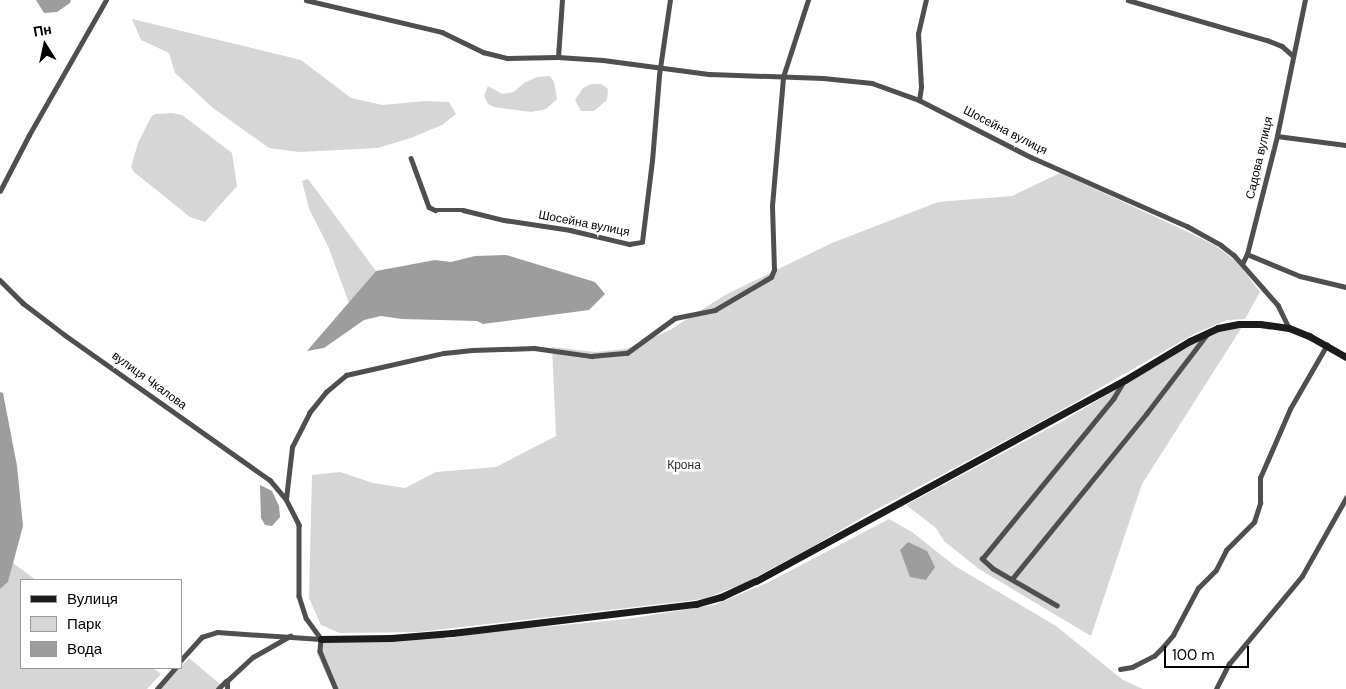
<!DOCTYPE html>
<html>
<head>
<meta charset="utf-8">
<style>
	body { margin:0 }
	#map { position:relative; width:1346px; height:689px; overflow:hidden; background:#fff; font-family:"DM Sans",sans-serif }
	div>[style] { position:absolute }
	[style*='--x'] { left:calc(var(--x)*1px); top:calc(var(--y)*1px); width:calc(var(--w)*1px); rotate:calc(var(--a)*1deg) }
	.green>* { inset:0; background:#d6d6d6 }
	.water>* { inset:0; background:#9d9d9d }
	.street>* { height:4.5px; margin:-2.25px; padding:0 2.25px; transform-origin:2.25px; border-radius:2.25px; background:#4f4f4f }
	.secondary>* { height:7px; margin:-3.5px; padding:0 3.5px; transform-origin:3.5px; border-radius:3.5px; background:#1c1c1c }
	span { translate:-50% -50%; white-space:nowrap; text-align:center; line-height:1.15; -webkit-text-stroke:5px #fff; paint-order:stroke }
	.street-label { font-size:12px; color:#000 }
	.park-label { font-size:12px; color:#2d2d2d }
	.legend { position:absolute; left:20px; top:579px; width:162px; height:90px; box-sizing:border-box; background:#fff; border:1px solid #999; margin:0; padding:6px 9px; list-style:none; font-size:15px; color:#000 }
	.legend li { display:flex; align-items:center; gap:10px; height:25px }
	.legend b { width:25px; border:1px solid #999 }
	.north { position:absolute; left:20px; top:20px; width:50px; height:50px; -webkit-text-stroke:4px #fff; paint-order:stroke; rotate:350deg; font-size:14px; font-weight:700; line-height:20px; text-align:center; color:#000 }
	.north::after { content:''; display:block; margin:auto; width:18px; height:22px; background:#000; clip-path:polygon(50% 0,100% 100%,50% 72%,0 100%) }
	.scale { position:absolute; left:1164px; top:646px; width:85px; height:22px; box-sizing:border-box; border:2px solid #000; border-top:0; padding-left:6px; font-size:15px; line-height:18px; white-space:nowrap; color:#000; -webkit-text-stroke:4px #fff; paint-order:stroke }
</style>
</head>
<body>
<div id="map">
	<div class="green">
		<div style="clip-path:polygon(132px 19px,301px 60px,351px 98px,383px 105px,425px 101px,449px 102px,456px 114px,442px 125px,411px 138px,378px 148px,299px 152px,269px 148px,213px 108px,175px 73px,169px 53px,141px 40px)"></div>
		<div style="clip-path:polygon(550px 76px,554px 82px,557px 99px,546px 109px,531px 112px,494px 107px,488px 104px,484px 96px,488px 86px,502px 94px,514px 92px,524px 83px,537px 77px)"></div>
		<div style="clip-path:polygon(591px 84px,601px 84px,608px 89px,607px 100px,594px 111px,581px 111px,575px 100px,583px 88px)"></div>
		<div style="clip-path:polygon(172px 113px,182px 115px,232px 153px,237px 186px,205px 222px,190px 217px,134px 172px,131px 167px,138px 143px,151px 117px,155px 114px)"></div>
		<div style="clip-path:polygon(1060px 173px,1184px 230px,1216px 246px,1237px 262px,1260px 292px,1245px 319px,1227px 320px,1194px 334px,1051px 416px,868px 514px,810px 548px,745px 583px,704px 599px,419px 632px,340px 633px,321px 625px,309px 598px,312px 475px,340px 472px,373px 483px,405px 488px,436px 472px,496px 467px,556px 436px,552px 347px,595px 352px,626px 349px,670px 330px,725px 295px,832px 243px,938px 202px,1012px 196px)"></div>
		<div style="clip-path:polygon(308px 179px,376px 271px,349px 303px,328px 246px,309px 209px,302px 181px)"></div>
		<div style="clip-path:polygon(1242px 327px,1142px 484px,1091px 636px,979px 569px,944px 541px,936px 528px,906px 505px,1061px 422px,1217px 330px)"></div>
		<div style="clip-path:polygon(889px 519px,912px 532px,955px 566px,1056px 626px,1123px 680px,1143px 689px,333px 689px,317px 654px,324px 641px,447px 635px,445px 639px,501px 629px,500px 631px,627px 619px,714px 605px,767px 583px)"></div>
		<div style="clip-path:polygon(13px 563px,36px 580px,21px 580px,21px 668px,153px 668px,161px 674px,147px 689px,0 689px,0 589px,8px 582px)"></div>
		<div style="clip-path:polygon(189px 658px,221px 685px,222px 689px,159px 689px)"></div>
	</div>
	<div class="water">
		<div style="clip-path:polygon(36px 0,71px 0,70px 3px,57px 12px,44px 13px)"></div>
		<div style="clip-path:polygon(506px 255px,595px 282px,605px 294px,589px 310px,483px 324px,477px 321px,402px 319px,381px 316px,364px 320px,324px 348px,307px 351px,376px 271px,435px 260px,451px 262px,475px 256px)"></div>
		<div style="clip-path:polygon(0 392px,3px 393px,17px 466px,23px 526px,8px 582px,0 589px)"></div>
		<div style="clip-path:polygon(260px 485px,272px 491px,279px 506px,280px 517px,272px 526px,265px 525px,261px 518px)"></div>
		<div style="clip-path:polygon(908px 542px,927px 551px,935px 567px,926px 580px,910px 577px,900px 550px)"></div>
	</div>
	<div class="street">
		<div style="--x:306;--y:0;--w:140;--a:13.2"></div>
		<div style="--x:442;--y:32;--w:46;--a:26"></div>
		<div style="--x:483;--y:52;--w:25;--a:14"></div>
		<div style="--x:507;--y:58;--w:51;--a:-1.1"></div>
		<div style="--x:558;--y:57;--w:45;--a:3.8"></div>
		<div style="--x:603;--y:60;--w:108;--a:7.5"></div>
		<div style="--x:710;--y:74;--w:113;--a:2"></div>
		<div style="--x:823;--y:78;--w:49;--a:5.8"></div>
		<div style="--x:872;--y:83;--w:50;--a:19.9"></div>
		<div style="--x:919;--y:100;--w:126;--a:27"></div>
		<div style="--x:1031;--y:157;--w:171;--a:23.9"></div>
		<div style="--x:1187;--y:226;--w:39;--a:29"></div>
		<div style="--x:1221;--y:245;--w:16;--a:38"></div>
		<div style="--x:1234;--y:255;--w:67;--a:48.7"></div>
		<div style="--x:1278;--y:305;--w:25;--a:64"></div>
		<div style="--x:1128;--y:0;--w:145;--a:16.1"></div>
		<div style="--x:1267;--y:40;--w:16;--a:22"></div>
		<div style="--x:1282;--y:46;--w:13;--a:42"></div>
		<div style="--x:558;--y:57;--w:57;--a:-86"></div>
		<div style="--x:919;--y:100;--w:13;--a:-81"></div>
		<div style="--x:921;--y:87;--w:53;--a:-93.2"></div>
		<div style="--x:918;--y:34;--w:35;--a:-77"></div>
		<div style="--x:1277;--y:136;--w:70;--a:7.4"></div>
		<div style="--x:411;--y:158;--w:52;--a:69.8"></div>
		<div style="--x:429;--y:207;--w:7;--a:27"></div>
		<div style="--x:435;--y:210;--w:28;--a:0"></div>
		<div style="--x:463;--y:210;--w:42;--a:13.7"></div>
		<div style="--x:504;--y:220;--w:67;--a:8.6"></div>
		<div style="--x:570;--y:230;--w:61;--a:13.3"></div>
		<div style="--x:629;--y:244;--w:13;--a:-9"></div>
		<div style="--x:642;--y:242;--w:82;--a:-83"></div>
		<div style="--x:652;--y:161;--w:86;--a:-85.3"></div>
		<div style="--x:659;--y:75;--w:76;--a:-81.7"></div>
		<div style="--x:0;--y:191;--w:63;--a:-62.6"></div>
		<div style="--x:29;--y:135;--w:155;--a:-60.3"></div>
		<div style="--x:1247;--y:254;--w:57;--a:22.5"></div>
		<div style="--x:1300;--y:276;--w:47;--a:13.4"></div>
		<div style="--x:1242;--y:264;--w:11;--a:-63"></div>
		<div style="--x:1247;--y:254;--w:122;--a:-75.7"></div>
		<div style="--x:1277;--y:136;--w:139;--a:-78.4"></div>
		<div style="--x:0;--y:280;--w:33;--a:45"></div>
		<div style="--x:23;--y:303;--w:53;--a:37.3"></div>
		<div style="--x:65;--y:335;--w:251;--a:35.3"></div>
		<div style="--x:270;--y:480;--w:25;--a:50"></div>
		<div style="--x:286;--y:499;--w:29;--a:63"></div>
		<div style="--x:299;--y:525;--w:71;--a:90"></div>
		<div style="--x:299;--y:596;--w:23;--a:72"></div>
		<div style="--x:306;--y:618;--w:26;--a:54"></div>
		<div style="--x:286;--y:499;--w:52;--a:-83.4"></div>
		<div style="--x:292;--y:447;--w:38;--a:-63"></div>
		<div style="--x:309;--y:413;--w:27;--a:-51"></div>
		<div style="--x:326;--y:392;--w:26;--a:-40"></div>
		<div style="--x:346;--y:375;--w:100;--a:-12.7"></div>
		<div style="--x:444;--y:353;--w:28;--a:-6"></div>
		<div style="--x:472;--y:350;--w:62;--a:-1.8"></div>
		<div style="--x:534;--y:348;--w:58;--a:8"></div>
		<div style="--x:591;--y:356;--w:36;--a:-5"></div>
		<div style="--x:627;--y:353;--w:59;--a:-36.1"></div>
		<div style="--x:675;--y:318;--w:41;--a:-11.3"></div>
		<div style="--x:715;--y:310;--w:65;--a:-30.5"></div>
		<div style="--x:771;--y:277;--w:8;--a:-67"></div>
		<div style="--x:774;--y:270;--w:64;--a:-91.8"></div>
		<div style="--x:772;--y:206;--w:129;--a:-85.1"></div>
		<div style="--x:783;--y:77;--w:81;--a:-72"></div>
		<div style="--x:1012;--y:579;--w:213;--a:-50.9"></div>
		<div style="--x:1146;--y:414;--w:102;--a:-52.6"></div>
		<div style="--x:1057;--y:606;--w:74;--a:-150"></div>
		<div style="--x:993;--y:569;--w:15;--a:-138"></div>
		<div style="--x:982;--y:559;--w:207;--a:-50.7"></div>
		<div style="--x:1113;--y:399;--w:21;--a:-59"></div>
		<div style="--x:321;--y:639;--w:12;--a:95"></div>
		<div style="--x:320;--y:651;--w:41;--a:67.2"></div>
		<div style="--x:181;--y:660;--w:31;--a:-48"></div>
		<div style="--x:202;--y:637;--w:16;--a:-18"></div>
		<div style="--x:217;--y:632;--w:104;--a:3.9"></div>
		<div style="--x:1120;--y:669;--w:12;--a:-9"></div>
		<div style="--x:1132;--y:667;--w:25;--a:-27"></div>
		<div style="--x:1154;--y:656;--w:13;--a:-45"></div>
		<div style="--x:1163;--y:647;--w:16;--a:-50"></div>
		<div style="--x:1173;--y:635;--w:53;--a:-62"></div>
		<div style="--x:1198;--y:588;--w:25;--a:-45"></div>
		<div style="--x:1216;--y:570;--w:22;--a:-63"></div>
		<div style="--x:1226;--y:550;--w:40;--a:-45"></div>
		<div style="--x:1254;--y:522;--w:20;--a:-72"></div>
		<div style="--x:1260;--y:503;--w:25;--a:-90"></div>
		<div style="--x:1260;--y:478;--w:75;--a:-66.5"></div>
		<div style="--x:1290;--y:409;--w:74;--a:-60"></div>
		<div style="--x:157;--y:689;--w:28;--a:-49"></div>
		<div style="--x:218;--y:689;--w:11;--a:-45"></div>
		<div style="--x:227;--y:689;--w:8;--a:-90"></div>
		<div style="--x:227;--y:681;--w:35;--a:-43"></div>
		<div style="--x:253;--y:657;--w:43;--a:-29.6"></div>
		<div style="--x:1216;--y:689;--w:28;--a:-63"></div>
		<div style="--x:1229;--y:664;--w:114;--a:-50.3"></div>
		<div style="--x:1302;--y:576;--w:90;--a:-60.6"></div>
	</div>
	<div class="secondary">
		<div style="--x:321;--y:639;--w:70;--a:-0.8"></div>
		<div style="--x:391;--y:638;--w:61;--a:-4.7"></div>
		<div style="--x:452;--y:633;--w:246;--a:-6.8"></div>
		<div style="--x:696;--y:604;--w:26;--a:-16"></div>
		<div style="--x:721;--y:597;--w:38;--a:-25"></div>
		<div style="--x:756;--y:581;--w:420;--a:-28.6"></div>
		<div style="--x:1125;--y:380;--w:76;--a:-31"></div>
		<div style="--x:1190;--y:341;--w:31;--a:-25"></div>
		<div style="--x:1218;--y:328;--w:21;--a:-11"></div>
		<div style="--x:1239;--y:324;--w:21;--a:0"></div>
		<div style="--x:1260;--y:324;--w:29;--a:8"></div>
		<div style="--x:1289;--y:328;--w:22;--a:22"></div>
		<div style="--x:1309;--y:336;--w:43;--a:29.6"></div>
	</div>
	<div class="street-label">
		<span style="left:1005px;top:131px;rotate:27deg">Шосейна вулиця</span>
		<span style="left:1260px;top:158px;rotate:-77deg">Садова вулиця</span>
		<span style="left:584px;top:224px;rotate:11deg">Шосейна вулиця</span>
		<span style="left:149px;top:381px;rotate:36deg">вулиця Чкалова</span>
	</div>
	<div class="park-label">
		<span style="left:684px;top:466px">Крона</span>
	</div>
	<ul class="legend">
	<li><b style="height:6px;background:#1c1c1c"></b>Вулиця</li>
	<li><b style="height:14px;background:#d6d6d6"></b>Парк</li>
	<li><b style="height:14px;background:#9d9d9d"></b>Вода</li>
	</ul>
	<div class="north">Пн</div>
	<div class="scale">100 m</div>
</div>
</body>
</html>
